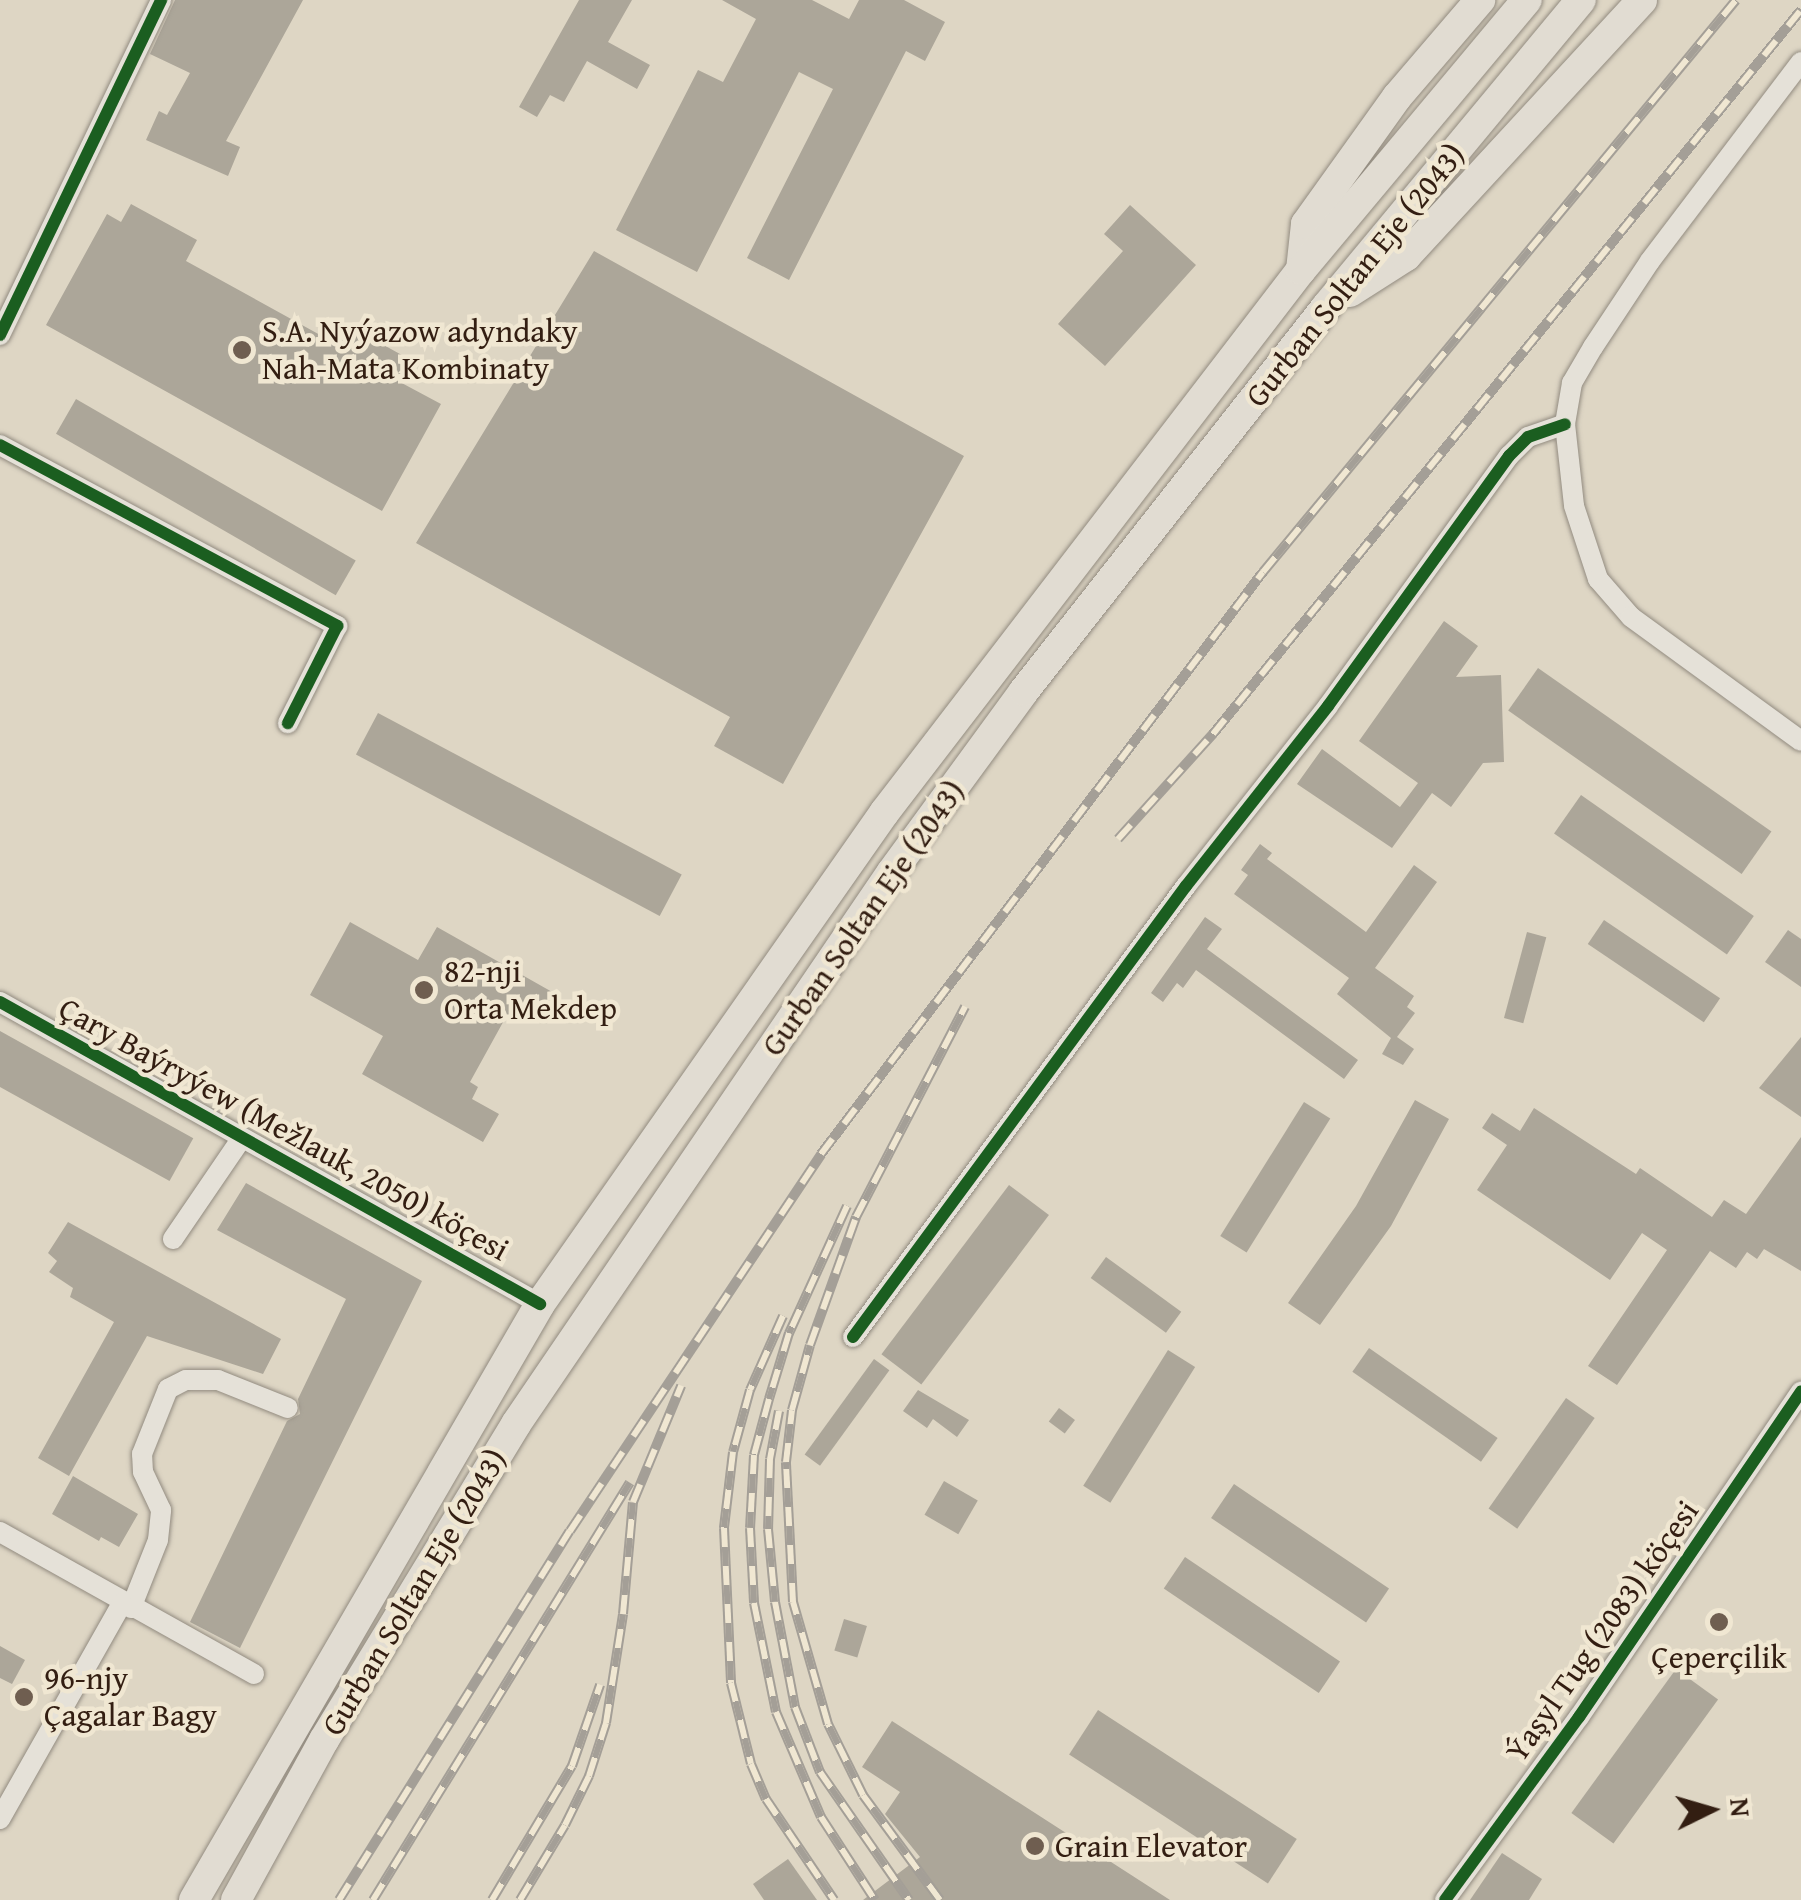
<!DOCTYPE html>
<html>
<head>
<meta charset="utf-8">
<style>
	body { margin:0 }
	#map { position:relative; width:1801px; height:1900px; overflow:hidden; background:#ded6c4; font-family:"Gentium Book Plus",serif }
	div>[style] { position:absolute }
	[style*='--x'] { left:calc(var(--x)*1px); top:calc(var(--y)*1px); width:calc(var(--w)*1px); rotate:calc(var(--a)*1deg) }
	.building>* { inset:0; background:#aca699; transform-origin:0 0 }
	.roads { filter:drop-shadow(0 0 2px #928b80) drop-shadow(0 0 2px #928b80) }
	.minor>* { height:20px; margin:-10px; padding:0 10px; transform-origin:10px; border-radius:10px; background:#e5e1d8 }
	.highway>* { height:30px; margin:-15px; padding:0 15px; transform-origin:15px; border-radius:15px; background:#e1dcd2 }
	.rail>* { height:10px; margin-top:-5px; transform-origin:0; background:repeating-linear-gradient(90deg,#f0e7d2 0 19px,#a49f97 0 38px); box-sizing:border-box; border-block:2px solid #a49f97 }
	.cycleway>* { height:12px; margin:-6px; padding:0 6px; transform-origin:6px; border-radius:6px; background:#1b5e20 }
	.dots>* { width:28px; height:28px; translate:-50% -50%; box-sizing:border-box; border:5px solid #f0e7d2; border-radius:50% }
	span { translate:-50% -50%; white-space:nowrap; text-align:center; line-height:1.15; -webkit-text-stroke:9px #f0e7d2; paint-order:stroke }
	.street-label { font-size:32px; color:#331e12 }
	.poi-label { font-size:32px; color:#331e12 }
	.left { translate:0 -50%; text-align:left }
	.north { position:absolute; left:1661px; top:1760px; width:100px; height:100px; -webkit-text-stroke:8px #f0e7d2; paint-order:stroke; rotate:85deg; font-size:28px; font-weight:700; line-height:40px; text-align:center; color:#331e12 }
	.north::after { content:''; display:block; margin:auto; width:35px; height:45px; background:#331e12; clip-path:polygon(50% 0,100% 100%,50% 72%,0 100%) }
</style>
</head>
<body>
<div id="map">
	<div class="building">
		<div style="clip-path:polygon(175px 0,303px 0,226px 141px,240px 147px,228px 176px,146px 140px,159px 111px,167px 115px,190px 73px,150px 54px)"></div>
		<div style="clip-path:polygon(579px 0,632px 0,608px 42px,650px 65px,637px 89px,587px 61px,564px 102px,550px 95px,537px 117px,519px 107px)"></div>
		<div style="clip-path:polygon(722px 0,812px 0,849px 19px,859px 0,904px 0,945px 22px,925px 61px,906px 51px,789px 280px,747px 258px,833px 89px,799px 72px,697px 272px,616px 230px,698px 70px,723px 82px,756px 19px)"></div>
		<div style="clip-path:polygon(131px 204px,197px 240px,186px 261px,331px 341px,342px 322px,409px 359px,398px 381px,441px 404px,382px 511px,46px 325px,107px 214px,121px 222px)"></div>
		<div style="clip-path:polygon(1130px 205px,1196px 265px,1105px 366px,1058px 324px,1123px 251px,1104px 234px)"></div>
		<div style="clip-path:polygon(594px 251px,964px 456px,783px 784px,714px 746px,730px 717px,416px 543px)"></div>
		<div style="left:76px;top:399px;width:323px;height:40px;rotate:30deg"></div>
		<div style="clip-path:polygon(1444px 621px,1478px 646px,1456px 677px,1501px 675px,1504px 762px,1483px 763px,1451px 807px,1432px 793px,1392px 848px,1297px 784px,1322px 749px,1400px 807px,1418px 783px,1359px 741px)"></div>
		<div style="left:1538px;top:668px;width:285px;height:52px;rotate:35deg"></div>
		<div style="left:378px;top:713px;width:344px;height:47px;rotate:28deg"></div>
		<div style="left:1581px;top:795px;width:211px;height:47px;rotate:35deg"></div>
		<div style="clip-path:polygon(1260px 844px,1272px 853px,1267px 859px,1366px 932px,1414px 865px,1437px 882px,1375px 968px,1414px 996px,1407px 1007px,1415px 1013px,1397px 1037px,1414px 1049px,1403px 1065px,1382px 1054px,1391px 1038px,1337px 994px,1349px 978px,1234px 894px,1248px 875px,1241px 870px)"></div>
		<div style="clip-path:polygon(1205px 917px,1222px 929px,1207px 949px,1358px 1060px,1344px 1079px,1196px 970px,1183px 988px,1177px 983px,1163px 1002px,1151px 993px)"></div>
		<div style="left:1604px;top:920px;width:140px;height:29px;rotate:34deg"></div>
		<div style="clip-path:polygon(350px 922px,418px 960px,437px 927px,561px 997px,548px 1021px,528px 1009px,520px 1023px,507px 1015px,470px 1082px,478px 1087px,472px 1099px,499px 1114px,483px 1142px,362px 1074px,383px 1036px,310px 995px)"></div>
		<div style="clip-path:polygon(1788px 930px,1801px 939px,1801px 987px,1765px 962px)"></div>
		<div style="left:1527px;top:932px;width:20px;height:89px;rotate:15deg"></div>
		<div style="left:0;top:1031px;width:221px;height:49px;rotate:29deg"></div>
		<div style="clip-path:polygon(1801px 1037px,1801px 1117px,1759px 1088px)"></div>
		<div style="clip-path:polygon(1415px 1100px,1449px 1119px,1391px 1226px,1320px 1325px,1288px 1303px,1356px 1206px)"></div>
		<div style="left:1304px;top:1102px;width:31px;height:158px;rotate:32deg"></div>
		<div style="clip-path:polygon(1534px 1108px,1636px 1174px,1640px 1168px,1712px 1217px,1724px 1200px,1746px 1214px,1801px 1137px,1801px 1271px,1764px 1249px,1757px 1259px,1747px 1252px,1736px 1268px,1710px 1251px,1617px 1385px,1588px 1366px,1667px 1250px,1642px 1233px,1610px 1280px,1477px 1190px,1507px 1145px,1482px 1128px,1492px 1113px,1520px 1131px)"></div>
		<div style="clip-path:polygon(246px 1183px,422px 1281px,240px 1648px,190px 1622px,287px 1421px,300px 1414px,298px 1399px,346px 1299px,217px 1230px)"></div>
		<div style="left:1009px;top:1185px;width:50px;height:212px;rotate:37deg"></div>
		<div style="clip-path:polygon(68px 1222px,281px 1339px,263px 1374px,147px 1336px,69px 1476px,38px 1458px,114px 1322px,70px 1297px,73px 1288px,49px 1272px,57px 1261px,48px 1253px)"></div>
		<div style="left:1106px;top:1257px;width:93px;height:26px;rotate:36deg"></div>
		<div style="left:1369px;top:1348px;width:157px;height:29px;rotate:35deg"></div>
		<div style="left:1168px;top:1350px;width:32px;height:160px;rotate:32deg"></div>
		<div style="left:874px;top:1359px;width:19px;height:118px;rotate:36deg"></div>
		<div style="clip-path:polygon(918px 1390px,969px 1420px,957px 1437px,933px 1419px,927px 1428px,903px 1411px)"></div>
		<div style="left:1566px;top:1398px;width:35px;height:135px;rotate:35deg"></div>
		<div style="left:1059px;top:1408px;width:20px;height:17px;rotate:37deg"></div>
		<div style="clip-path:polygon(73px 1476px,138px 1514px,119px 1547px,101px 1537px,99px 1541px,52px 1514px)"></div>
		<div style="left:944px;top:1481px;width:39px;height:39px;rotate:30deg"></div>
		<div style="left:1234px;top:1484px;width:187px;height:41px;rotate:34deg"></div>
		<div style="left:1185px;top:1557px;width:187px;height:38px;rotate:34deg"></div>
		<div style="left:844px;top:1619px;width:24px;height:33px;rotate:17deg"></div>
		<div style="clip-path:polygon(0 1646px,25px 1660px,12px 1684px,0 1678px)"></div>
		<div style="left:1676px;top:1669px;width:52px;height:178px;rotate:36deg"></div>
		<div style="left:1098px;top:1710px;width:237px;height:53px;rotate:33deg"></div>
		<div style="clip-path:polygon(892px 1721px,1170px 1900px,863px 1900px,920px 1857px,885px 1814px,900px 1792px,862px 1767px)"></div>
		<div style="clip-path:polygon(1502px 1853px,1542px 1879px,1529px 1900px,1470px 1900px)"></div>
		<div style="clip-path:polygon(788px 1859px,817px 1900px,764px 1900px,753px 1884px)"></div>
	</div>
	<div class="roads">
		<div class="minor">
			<div style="--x:1801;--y:62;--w:250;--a:127.2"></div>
			<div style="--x:1650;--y:261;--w:103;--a:123.5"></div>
			<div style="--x:1593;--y:347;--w:42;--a:120.3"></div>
			<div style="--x:1572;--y:383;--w:42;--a:99.7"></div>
			<div style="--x:1565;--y:424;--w:82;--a:83.7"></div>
			<div style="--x:1574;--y:506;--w:77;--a:71.8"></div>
			<div style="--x:1598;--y:579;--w:50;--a:49"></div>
			<div style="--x:1631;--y:617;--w:210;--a:36.1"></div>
			<div style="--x:0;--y:335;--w:372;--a:-64.3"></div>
			<div style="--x:0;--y:445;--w:383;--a:28.2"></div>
			<div style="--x:337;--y:626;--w:109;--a:116.8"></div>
			<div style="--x:0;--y:1002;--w:619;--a:29.22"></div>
			<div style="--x:173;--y:1239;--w:122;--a:-55.7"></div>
			<div style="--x:853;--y:1337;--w:561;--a:-53.56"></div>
			<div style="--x:1186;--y:886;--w:229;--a:-51.7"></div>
			<div style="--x:1328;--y:706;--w:309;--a:-54.1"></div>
			<div style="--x:1509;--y:456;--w:27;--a:-45"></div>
			<div style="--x:1528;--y:437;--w:39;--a:-19"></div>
			<div style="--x:0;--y:1532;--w:291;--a:29.2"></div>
			<div style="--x:131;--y:1608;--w:73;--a:-68.3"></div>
			<div style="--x:158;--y:1540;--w:30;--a:-84"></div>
			<div style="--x:161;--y:1510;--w:42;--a:-115.3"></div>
			<div style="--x:143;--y:1472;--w:18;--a:-93"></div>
			<div style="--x:142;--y:1454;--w:70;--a:-68.2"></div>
			<div style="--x:168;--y:1389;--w:20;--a:-27"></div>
			<div style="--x:186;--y:1380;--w:32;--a:0"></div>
			<div style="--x:218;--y:1380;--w:75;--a:21.8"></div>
			<div style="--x:0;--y:1819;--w:248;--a:-60.5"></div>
			<div style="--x:1445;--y:1900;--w:227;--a:-53.8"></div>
			<div style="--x:1579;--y:1717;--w:394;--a:-55.7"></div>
		</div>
		<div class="highway">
			<div style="--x:1301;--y:270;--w:46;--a:-83.8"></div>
			<div style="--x:1306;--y:224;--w:156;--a:-54.4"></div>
			<div style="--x:1397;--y:97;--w:128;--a:-49.4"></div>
			<div style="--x:1350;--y:292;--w:67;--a:-32.7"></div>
			<div style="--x:1406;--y:256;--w:348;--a:-47.3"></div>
			<div style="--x:194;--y:1900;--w:689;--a:-59.86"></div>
			<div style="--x:540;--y:1304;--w:600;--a:-54.98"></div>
			<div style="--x:884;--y:813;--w:685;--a:-52.48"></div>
			<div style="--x:1301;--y:270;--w:352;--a:-50.1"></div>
			<div style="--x:236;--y:1900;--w:183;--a:-61.2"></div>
			<div style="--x:324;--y:1740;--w:370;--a:-58.7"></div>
			<div style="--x:516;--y:1424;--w:667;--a:-55.76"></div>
			<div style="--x:891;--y:873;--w:225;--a:-53.8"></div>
			<div style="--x:1024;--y:691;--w:489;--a:-51.8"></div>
			<div style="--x:1326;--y:307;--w:399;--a:-50.3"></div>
		</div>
	</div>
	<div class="rail">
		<div style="--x:1118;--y:839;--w:142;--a:-47.9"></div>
		<div style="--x:1213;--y:734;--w:933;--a:-50.92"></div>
		<div style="--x:847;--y:1206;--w:140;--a:114.5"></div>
		<div style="--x:789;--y:1333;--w:69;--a:106.9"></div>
		<div style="--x:769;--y:1399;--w:58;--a:105"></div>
		<div style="--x:754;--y:1455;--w:73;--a:93.1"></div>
		<div style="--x:750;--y:1528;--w:75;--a:86.9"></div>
		<div style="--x:754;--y:1603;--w:111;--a:78.6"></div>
		<div style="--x:776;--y:1712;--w:114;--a:66.8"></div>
		<div style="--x:821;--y:1817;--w:99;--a:57"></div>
		<div style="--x:783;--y:1316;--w:81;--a:114"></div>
		<div style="--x:750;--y:1390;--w:64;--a:105.3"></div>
		<div style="--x:733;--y:1452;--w:77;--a:96.8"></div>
		<div style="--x:724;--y:1528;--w:155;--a:87.4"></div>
		<div style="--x:731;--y:1683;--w:83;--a:76.1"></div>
		<div style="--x:751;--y:1764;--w:38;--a:67"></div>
		<div style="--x:766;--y:1799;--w:122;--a:56"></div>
		<div style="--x:779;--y:1411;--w:49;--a:100.6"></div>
		<div style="--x:770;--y:1459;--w:70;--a:91.6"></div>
		<div style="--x:768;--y:1529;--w:73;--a:84.5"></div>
		<div style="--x:775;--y:1602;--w:107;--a:79.2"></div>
		<div style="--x:795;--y:1707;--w:70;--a:69"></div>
		<div style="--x:820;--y:1772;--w:156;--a:55.2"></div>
		<div style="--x:339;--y:1900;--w:435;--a:-58"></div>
		<div style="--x:570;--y:1531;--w:453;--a:-56.3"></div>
		<div style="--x:821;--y:1154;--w:731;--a:-52.79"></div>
		<div style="--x:1263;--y:572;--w:742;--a:-50.41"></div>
		<div style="--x:373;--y:1900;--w:490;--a:-58.4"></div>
		<div style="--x:492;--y:1900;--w:156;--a:-59.2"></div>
		<div style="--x:572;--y:1766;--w:86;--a:-70.9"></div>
		<div style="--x:520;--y:1900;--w:87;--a:-59"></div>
		<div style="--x:565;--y:1825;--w:55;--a:-63.9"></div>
		<div style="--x:589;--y:1776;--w:56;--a:-72.2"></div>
		<div style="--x:606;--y:1723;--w:110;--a:-81.1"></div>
		<div style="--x:623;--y:1614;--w:112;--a:-84.9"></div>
		<div style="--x:633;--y:1502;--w:126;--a:-67.5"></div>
		<div style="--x:940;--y:1900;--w:130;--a:-126.3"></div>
		<div style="--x:863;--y:1795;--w:79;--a:-116.2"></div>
		<div style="--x:828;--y:1724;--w:127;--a:-106"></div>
		<div style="--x:793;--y:1602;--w:140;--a:-92.9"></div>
		<div style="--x:786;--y:1462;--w:52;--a:-83.4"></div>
		<div style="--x:792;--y:1410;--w:67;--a:-74.5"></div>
		<div style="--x:810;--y:1345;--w:136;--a:-70.2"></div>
		<div style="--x:856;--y:1217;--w:237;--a:-62.6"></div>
	</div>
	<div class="cycleway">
		<div style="--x:0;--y:335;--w:372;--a:-64.3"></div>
		<div style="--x:0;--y:445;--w:383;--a:28.2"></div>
		<div style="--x:337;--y:626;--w:109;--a:116.8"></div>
		<div style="--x:0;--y:1002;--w:619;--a:29.22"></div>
		<div style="--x:853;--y:1337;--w:561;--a:-53.56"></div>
		<div style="--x:1186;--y:886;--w:229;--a:-51.7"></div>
		<div style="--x:1328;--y:706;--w:309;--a:-54.1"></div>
		<div style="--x:1509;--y:456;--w:27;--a:-45"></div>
		<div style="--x:1528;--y:437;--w:39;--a:-19"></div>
		<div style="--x:1445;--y:1900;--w:227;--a:-53.8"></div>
		<div style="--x:1579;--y:1717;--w:394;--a:-55.7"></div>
	</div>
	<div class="dots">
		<div style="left:242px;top:350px;background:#6f5e50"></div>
		<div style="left:424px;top:990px;background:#6f5e50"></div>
		<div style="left:1719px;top:1622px;background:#6f5e50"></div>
		<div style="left:24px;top:1697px;background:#6f5e50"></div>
		<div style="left:1035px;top:1846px;background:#6f5e50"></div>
	</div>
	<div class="street-label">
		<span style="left:1355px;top:275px;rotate:-51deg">Gurban Soltan Eje (2043)</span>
		<span style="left:863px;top:918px;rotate:-55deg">Gurban Soltan Eje (2043)</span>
		<span style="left:284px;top:1129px;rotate:29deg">Çary Baýryýew (Mežlauk, 2050) köçesi</span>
		<span style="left:414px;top:1592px;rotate:-59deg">Gurban Soltan Eje (2043)</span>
		<span style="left:1602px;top:1631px;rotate:-55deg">Ýaşyl Tug (2083) köçesi</span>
	</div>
	<div class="poi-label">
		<span class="left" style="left:262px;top:350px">S.A. Nyýazow adyndaky<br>Nah-Mata Kombinaty</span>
		<span class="left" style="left:444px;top:990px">82-nji<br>Orta Mekdep</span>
		<span style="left:1719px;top:1657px">Çeperçilik</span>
		<span class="left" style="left:44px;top:1697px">96-njy<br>Çagalar Bagy</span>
		<span class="left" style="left:1055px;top:1846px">Grain Elevator</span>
	</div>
	<div class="north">N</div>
</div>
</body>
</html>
